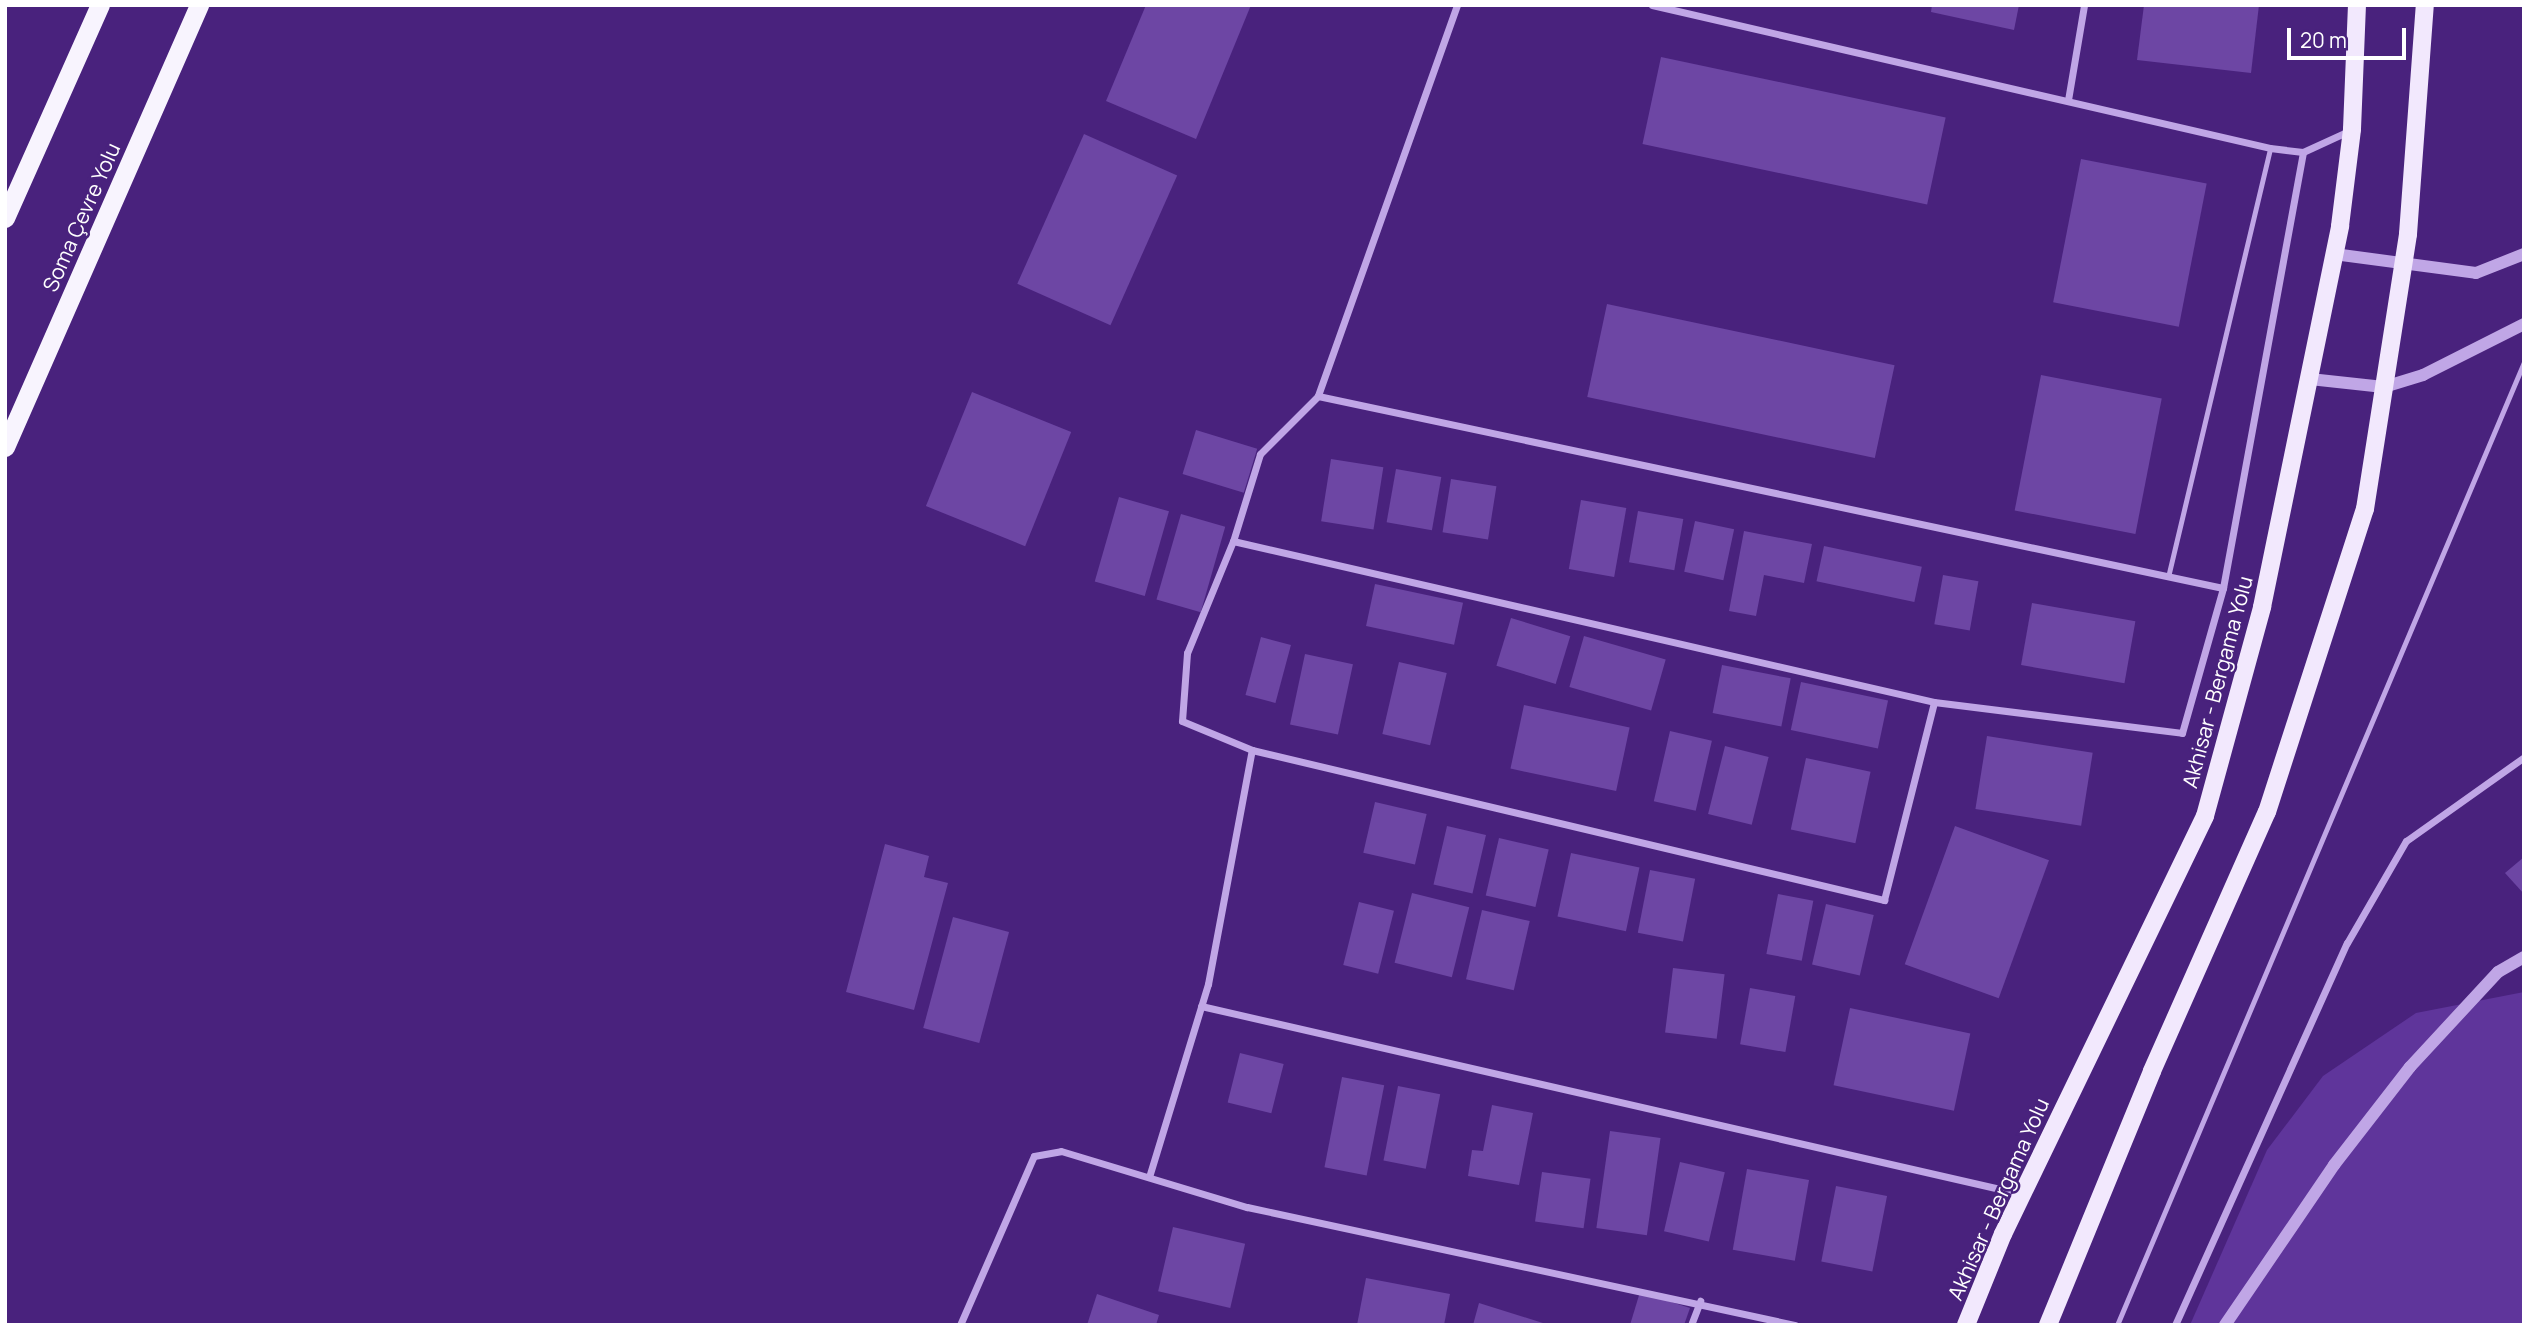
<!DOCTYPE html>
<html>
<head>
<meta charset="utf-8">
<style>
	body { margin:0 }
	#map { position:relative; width:2529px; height:1330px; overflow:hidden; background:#49227d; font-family:Manrope,sans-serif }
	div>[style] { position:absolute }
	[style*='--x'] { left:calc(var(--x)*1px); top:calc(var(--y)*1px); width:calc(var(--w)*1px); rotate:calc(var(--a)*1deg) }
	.green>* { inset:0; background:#5f359b }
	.building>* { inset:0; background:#6d46a4; transform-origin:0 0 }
	.service>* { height:5px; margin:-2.5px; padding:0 2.5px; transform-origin:2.5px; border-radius:2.5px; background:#c0a6e6 }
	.minor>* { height:7px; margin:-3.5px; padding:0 3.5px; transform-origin:3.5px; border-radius:3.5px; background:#c0a6e6 }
	.tertiary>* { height:12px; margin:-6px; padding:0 6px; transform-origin:6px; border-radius:6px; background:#c0a6e6 }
	.primary>* { height:18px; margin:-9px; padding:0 9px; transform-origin:9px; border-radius:9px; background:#f2e8fd }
	.trunk>* { height:19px; margin:-9.5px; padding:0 9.5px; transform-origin:9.5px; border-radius:9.5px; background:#f8f4fe }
	span { translate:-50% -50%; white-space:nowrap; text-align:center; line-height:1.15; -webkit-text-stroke:5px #49227d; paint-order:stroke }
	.street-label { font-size:21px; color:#fff }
	.frame { position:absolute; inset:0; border:7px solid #fff; pointer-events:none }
	.scale { position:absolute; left:2287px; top:28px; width:119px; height:32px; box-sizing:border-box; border:4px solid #fff; border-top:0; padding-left:9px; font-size:21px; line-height:24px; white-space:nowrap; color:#fff; -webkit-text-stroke:5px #49227d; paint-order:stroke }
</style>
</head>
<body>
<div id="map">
	<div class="green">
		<div style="clip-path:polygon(2524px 992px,2524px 1325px,2190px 1325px,2267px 1150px,2323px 1076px,2416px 1013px)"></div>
	</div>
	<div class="building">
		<div style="clip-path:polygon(1146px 5px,1251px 5px,1196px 139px,1106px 101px)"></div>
		<div style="clip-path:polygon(1932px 5px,2019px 5px,2014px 30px,1931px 12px)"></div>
		<div style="clip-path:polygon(2144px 5px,2259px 5px,2251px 73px,2137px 60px)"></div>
		<div style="left:1661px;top:57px;width:291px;height:89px;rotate:12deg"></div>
		<div style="left:1084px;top:134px;width:102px;height:164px;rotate:24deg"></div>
		<div style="left:2081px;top:159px;width:128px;height:146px;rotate:11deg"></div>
		<div style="left:1607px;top:304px;width:294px;height:95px;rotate:12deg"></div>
		<div style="left:2041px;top:375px;width:123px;height:138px;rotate:11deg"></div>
		<div style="left:972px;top:392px;width:107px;height:123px;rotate:22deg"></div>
		<div style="left:1196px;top:430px;width:64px;height:46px;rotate:17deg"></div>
		<div style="left:1331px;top:459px;width:53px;height:63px;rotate:9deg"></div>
		<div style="left:1396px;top:469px;width:46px;height:54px;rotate:10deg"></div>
		<div style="left:1451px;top:479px;width:46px;height:54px;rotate:9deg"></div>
		<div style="left:1119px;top:497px;width:52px;height:88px;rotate:16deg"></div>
		<div style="left:1581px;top:500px;width:46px;height:70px;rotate:10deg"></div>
		<div style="left:1638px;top:511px;width:46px;height:52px;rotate:10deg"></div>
		<div style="left:1181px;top:514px;width:46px;height:89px;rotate:16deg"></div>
		<div style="left:1695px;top:521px;width:40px;height:52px;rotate:12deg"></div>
		<div style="clip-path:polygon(1744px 531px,1812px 544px,1804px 583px,1764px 575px,1756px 616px,1729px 611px)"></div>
		<div style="left:1824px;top:546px;width:100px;height:36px;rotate:12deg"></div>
		<div style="left:1943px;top:575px;width:36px;height:50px;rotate:10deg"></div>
		<div style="left:1375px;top:584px;width:90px;height:43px;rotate:12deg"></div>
		<div style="left:2032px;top:603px;width:105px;height:63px;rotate:10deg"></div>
		<div style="left:1511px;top:618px;width:62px;height:50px;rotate:17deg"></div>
		<div style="left:1584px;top:636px;width:85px;height:53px;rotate:16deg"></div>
		<div style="left:1261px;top:637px;width:31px;height:60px;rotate:15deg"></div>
		<div style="left:1305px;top:654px;width:49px;height:72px;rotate:12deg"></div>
		<div style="left:1399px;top:662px;width:49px;height:74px;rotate:13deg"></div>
		<div style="left:1722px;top:665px;width:70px;height:49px;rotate:11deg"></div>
		<div style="left:1801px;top:682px;width:89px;height:49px;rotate:12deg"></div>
		<div style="left:1524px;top:705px;width:108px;height:65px;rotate:12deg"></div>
		<div style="left:1670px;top:731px;width:43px;height:72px;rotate:13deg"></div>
		<div style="left:1987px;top:736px;width:107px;height:74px;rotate:9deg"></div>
		<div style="left:1725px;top:746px;width:45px;height:70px;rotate:14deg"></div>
		<div style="left:1806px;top:758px;width:66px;height:73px;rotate:12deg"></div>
		<div style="left:1375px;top:802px;width:53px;height:52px;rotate:13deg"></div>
		<div style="left:1447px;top:826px;width:40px;height:60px;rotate:13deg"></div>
		<div style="left:1955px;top:826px;width:100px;height:147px;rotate:20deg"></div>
		<div style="left:1499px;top:838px;width:51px;height:59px;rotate:13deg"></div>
		<div style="clip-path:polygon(885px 844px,929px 856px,924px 877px,948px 883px,914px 1010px,846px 992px)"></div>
		<div style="left:1571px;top:853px;width:70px;height:65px;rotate:12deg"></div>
		<div style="clip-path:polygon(2524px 857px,2524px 894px,2505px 873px)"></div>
		<div style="left:1650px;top:870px;width:46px;height:64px;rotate:11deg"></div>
		<div style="left:1412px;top:893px;width:59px;height:72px;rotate:14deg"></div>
		<div style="left:1778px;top:894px;width:36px;height:61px;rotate:11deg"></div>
		<div style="left:1359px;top:902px;width:36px;height:65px;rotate:14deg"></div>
		<div style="left:1826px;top:904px;width:49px;height:62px;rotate:13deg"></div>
		<div style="left:1482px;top:910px;width:49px;height:71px;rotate:13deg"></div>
		<div style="left:953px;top:917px;width:58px;height:115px;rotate:15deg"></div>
		<div style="left:1673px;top:968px;width:52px;height:65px;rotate:7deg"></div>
		<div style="left:1750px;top:988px;width:46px;height:57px;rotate:10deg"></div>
		<div style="left:1850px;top:1008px;width:123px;height:79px;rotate:12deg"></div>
		<div style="left:1240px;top:1053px;width:45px;height:51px;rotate:14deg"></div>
		<div style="left:1342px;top:1077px;width:43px;height:92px;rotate:11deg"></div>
		<div style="left:1398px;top:1086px;width:43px;height:76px;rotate:11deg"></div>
		<div style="clip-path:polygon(1492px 1105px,1533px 1113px,1519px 1185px,1468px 1176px,1472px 1150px,1483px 1151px)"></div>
		<div style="left:1610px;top:1131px;width:51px;height:98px;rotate:8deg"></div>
		<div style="left:1680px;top:1162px;width:46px;height:71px;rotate:13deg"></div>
		<div style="left:1747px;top:1169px;width:63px;height:82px;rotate:10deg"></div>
		<div style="left:1542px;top:1172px;width:49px;height:50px;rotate:8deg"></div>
		<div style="left:1836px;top:1186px;width:52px;height:77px;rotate:11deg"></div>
		<div style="left:1173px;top:1227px;width:74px;height:66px;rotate:13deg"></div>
		<div style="clip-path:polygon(1366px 1278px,1450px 1294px,1444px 1325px,1357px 1325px)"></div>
		<div style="clip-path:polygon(1640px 1292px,1690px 1308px,1684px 1325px,1630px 1325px)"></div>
		<div style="clip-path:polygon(1097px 1294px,1159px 1315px,1156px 1325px,1087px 1325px)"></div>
		<div style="clip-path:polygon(1479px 1303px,1546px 1324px,1546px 1325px,1473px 1325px)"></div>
	</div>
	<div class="service">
		<div style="--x:2168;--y:577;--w:441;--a:-76.6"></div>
		<div style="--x:2117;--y:1325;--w:1045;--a:-67.09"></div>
	</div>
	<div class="minor">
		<div style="--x:1457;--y:5;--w:415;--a:109.6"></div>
		<div style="--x:1318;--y:396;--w:82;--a:135"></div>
		<div style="--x:1260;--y:454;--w:91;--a:107.2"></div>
		<div style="--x:1233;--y:541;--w:121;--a:112.3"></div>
		<div style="--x:1187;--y:653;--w:68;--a:94.2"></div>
		<div style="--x:1182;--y:721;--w:76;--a:22.5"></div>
		<div style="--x:1252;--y:750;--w:650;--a:13.35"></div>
		<div style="--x:1884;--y:900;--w:204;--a:-75.8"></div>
		<div style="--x:1652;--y:5;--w:634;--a:13.03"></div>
		<div style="--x:2270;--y:148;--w:33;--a:7"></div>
		<div style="--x:2303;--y:152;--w:53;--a:-24.6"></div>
		<div style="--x:2068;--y:100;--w:96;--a:-80.4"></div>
		<div style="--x:1318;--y:396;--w:925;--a:11.98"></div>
		<div style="--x:1233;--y:541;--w:719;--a:12.93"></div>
		<div style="--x:1934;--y:702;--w:250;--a:7.1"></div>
		<div style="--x:2182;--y:733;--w:151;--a:-74.2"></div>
		<div style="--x:2223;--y:588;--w:443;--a:-79.6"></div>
		<div style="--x:1201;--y:1006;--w:842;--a:12.9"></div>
		<div style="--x:1149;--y:1177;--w:202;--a:-73"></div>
		<div style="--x:1208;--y:984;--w:238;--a:-79.4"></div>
		<div style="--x:960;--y:1325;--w:184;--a:-66.4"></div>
		<div style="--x:1034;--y:1156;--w:27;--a:-10"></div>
		<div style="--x:1061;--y:1151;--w:194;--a:16.8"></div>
		<div style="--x:1247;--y:1207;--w:561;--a:12.15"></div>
		<div style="--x:1691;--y:1325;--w:26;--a:-69"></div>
		<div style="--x:2175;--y:1325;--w:419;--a:-65.8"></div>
		<div style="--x:2347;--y:943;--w:118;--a:-60"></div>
		<div style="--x:2406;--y:841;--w:145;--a:-35.4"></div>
	</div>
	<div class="tertiary">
		<div style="--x:2334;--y:254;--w:143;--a:7.6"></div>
		<div style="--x:2476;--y:273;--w:52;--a:-21.6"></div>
		<div style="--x:2310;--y:379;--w:74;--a:6.2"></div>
		<div style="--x:2384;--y:387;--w:41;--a:-17.1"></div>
		<div style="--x:2423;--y:375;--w:113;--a:-26.8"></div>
		<div style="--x:2225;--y:1325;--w:194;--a:-55.7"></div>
		<div style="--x:2334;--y:1165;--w:124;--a:-52.2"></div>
		<div style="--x:2410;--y:1067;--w:129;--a:-47.2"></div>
		<div style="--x:2498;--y:972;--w:30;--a:-30"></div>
	</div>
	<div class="primary">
		<div style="--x:1966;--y:1325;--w:98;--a:-67.9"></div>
		<div style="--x:2003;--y:1234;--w:464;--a:-64.2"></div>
		<div style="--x:2205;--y:816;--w:217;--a:-74.7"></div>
		<div style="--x:2262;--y:607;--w:389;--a:-78.4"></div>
		<div style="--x:2340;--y:226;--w:98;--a:-82.9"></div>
		<div style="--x:2352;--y:129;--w:124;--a:-87.7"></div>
		<div style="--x:2048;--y:1325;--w:274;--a:-67.7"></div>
		<div style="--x:2152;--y:1071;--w:283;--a:-66.1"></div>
		<div style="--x:2267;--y:812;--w:318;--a:-72.1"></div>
		<div style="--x:2365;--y:509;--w:278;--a:-81.1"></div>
		<div style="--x:2408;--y:234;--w:230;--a:-85.8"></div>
	</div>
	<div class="trunk">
		<div style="--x:5;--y:218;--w:233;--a:-66"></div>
		<div style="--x:5;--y:447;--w:483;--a:-66.3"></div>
	</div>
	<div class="street-label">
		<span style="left:81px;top:217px;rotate:-66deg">Soma Çevre Yolu</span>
		<span style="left:2217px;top:682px;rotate:-75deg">Akhisar - Bergama Yolu</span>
		<span style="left:1998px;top:1199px;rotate:-66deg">Akhisar - Bergama Yolu</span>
	</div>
	<div class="frame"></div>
	<div class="scale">20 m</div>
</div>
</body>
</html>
